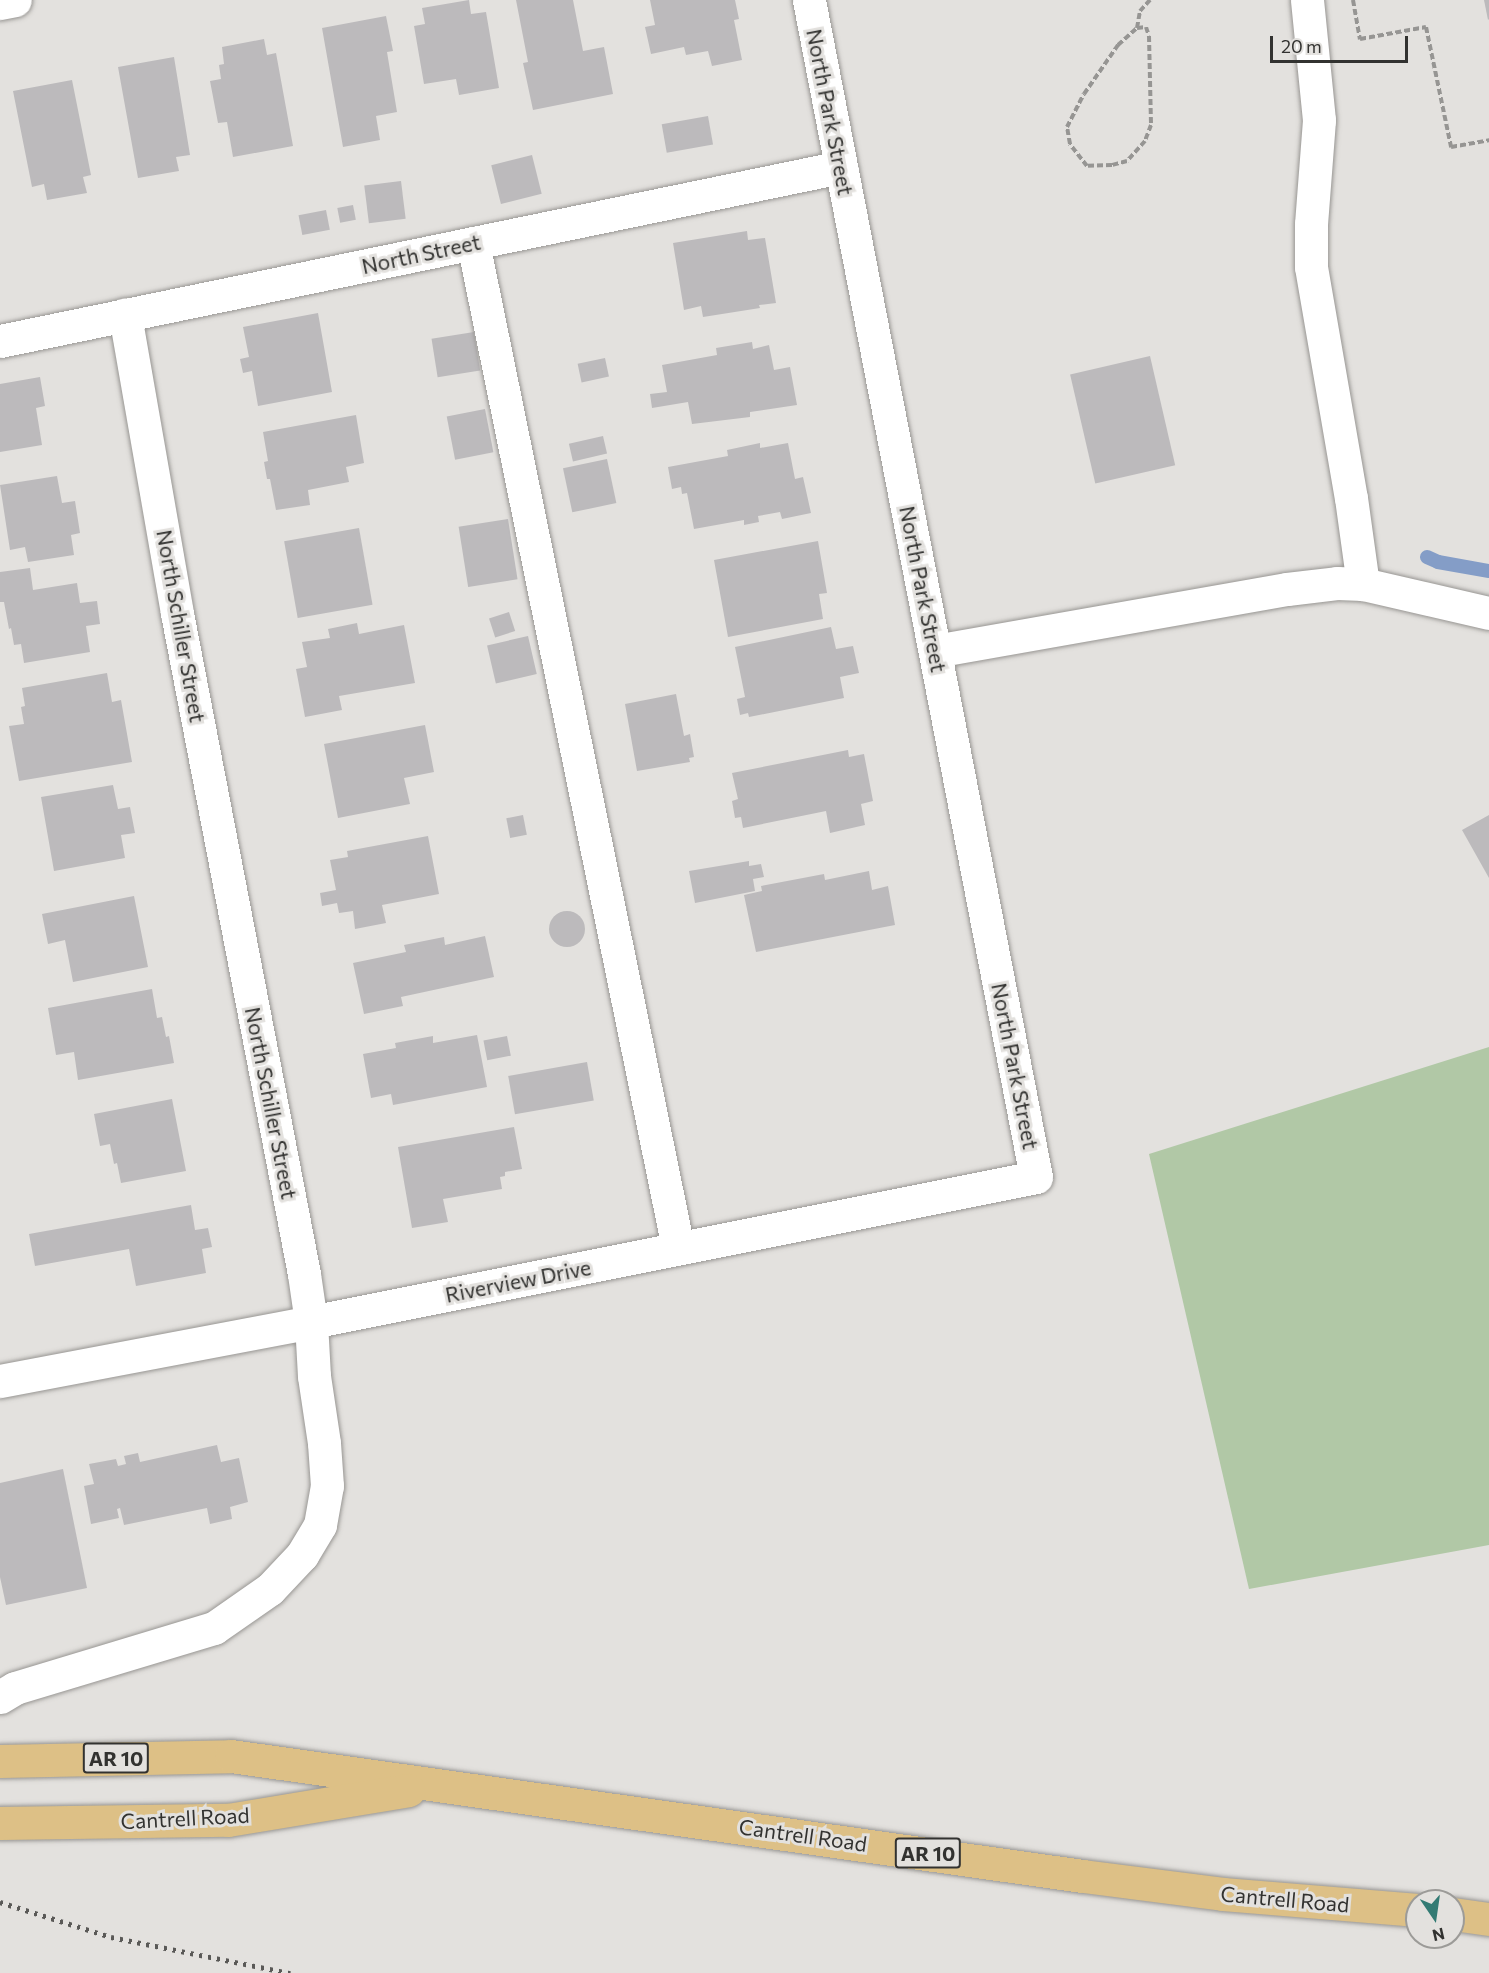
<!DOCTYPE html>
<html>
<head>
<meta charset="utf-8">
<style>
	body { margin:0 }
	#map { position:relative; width:1489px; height:1973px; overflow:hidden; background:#e3e1de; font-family:Commissioner,sans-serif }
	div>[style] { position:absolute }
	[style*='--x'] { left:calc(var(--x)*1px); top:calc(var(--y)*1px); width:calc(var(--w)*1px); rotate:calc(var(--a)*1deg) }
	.green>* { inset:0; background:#b1c8a6 }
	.stream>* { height:14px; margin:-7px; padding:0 7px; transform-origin:7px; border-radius:7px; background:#849dc7 }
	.building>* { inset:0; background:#bcbabc; transform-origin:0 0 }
	.round { border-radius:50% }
	.path>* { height:4px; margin-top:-2px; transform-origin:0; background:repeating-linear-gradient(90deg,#969593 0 6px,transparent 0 9px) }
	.roads { filter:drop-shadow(0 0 2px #989693) drop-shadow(0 0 2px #989693) }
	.minor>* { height:33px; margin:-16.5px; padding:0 16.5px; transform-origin:16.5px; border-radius:16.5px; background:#fff }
	.major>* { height:33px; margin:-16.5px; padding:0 16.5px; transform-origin:16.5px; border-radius:16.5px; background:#ddc086 }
	.rail>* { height:4.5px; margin-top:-2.25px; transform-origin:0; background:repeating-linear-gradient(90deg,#5a5957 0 3px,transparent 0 9px) }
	span { translate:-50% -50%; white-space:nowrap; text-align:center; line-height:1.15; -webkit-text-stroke:6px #e3e1de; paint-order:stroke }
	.shield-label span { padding:2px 4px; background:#e3e1de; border:2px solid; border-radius:4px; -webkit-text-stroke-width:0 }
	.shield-label { font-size:20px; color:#323230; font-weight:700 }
	.street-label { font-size:21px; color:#323230 }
	.north { position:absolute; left:1405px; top:1889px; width:60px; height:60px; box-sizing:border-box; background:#e3e1de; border:2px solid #9c9b98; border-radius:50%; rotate:167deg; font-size:16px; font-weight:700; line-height:24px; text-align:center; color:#323230 }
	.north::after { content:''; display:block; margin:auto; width:21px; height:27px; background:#337b74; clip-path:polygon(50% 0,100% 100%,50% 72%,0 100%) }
	.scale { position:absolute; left:1270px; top:36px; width:138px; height:27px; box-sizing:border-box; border:3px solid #323230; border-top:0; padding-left:8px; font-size:18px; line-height:21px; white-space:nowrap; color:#323230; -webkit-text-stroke:4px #e3e1de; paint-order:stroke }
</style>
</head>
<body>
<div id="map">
	<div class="green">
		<div style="clip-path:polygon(1489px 1047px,1489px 1545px,1249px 1589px,1149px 1154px)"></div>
	</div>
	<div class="stream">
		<div style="--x:1427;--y:557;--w:12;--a:24"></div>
		<div style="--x:1438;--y:562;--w:52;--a:10"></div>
	</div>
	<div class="building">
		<div style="clip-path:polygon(469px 0,471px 14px,486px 12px,499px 88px,459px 95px,456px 79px,424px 84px,414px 26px,425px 24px,422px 8px)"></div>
		<div style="clip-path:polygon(516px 0,573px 0,583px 51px,604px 47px,613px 94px,533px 110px,523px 63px,528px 62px)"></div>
		<div style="clip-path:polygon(650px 0,735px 0,739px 19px,734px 20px,742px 60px,712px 66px,708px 51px,686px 55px,684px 47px,651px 54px,645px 27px,655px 25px)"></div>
		<div style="clip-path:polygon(1484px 0,1489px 0,1489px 19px,1488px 20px)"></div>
		<div style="clip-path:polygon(386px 16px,393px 51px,387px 52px,397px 112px,376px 116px,380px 140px,343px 147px,322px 28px)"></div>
		<div style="clip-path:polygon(264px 39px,267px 55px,276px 53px,293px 146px,233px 157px,227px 122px,218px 123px,210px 81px,221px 79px,219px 65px,224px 64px,222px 47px)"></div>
		<div style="clip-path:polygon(174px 57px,190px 155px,176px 157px,179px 171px,138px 178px,118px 67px)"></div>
		<div style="clip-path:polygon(72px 80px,91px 175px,83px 177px,87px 193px,47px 200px,44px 184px,32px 187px,13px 91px)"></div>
		<div style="left:708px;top:116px;width:29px;height:47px;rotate:80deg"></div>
		<div style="left:532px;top:155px;width:40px;height:42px;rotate:76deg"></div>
		<div style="left:401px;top:181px;width:38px;height:37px;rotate:83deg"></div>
		<div style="left:353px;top:205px;width:15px;height:16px;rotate:79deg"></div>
		<div style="left:326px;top:210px;width:20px;height:28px;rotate:79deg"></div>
		<div style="clip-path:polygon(747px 231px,748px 240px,765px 238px,776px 303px,759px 305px,760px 308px,703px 317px,701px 306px,684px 310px,673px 243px)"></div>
		<div style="clip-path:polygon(318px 313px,332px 392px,258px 406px,252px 371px,243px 373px,240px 359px,249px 357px,243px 327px)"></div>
		<div style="left:474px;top:332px;width:39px;height:43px;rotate:81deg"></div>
		<div style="clip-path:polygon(752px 342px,753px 349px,769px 345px,774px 370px,790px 367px,797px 405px,750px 412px,750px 417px,692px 424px,688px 402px,652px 408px,650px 394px,667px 392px,662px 365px,717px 355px,716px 348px)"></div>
		<div style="left:1150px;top:356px;width:112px;height:82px;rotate:77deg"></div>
		<div style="left:605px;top:358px;width:19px;height:28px;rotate:78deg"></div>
		<div style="clip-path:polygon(40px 377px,45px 406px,36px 408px,42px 445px,0 452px,0 384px)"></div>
		<div style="left:485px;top:409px;width:44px;height:39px;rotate:79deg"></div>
		<div style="clip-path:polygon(356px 415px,364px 463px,346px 467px,349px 482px,308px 490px,310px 505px,276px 510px,270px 479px,267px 479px,264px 462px,268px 461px,263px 432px)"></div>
		<div style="left:603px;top:436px;width:18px;height:35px;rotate:77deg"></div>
		<div style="clip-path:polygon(760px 443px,760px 448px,788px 443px,795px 479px,803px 477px,811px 513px,782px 519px,780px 512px,758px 516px,759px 522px,744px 525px,744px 520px,694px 529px,687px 493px,682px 494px,681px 487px,672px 489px,668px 467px,728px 456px,727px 450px)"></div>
		<div style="left:607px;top:459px;width:45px;height:45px;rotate:78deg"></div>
		<div style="clip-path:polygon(57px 476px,62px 503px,75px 501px,80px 533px,71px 535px,74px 555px,28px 562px,25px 547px,10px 550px,0 485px)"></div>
		<div style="left:508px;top:519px;width:61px;height:50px;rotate:81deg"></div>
		<div style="left:359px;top:528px;width:78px;height:76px;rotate:80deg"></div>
		<div style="clip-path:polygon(818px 541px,827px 593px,819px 594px,823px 619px,728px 637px,714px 560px)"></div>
		<div style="clip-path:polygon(30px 568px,33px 590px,77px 583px,80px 603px,97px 601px,100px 624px,86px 626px,90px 652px,24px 663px,21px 644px,14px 645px,11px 628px,9px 629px,4px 602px,0 602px,0 572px)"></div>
		<div style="left:509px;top:612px;width:20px;height:21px;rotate:72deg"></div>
		<div style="clip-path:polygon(357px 623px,359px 634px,404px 625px,415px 683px,339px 696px,342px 710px,305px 717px,296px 669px,307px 667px,302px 642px,330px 638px,328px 629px)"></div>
		<div style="clip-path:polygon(831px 627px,836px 649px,853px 646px,859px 673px,840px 677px,844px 698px,749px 717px,748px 713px,740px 715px,737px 699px,745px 697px,735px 647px)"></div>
		<div style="left:528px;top:636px;width:39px;height:42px;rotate:77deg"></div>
		<div style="clip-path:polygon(107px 673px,112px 702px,121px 700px,132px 762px,19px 781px,9px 726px,24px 724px,21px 707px,25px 706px,22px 688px)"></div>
		<div style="clip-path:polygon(676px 694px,684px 736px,690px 734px,694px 757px,689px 758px,690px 762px,637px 771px,625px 704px)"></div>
		<div style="clip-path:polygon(425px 725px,434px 772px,404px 778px,410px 804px,338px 818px,324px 744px)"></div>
		<div style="clip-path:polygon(848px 750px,849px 757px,864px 754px,873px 801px,861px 804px,865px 825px,830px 833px,826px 811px,743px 828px,741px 817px,735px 818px,732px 801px,738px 799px,732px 773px)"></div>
		<div style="clip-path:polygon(113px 785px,118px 809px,130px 807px,135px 833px,121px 835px,125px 858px,54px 871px,41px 797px)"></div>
		<div style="left:523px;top:815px;width:20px;height:17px;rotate:79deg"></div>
		<div style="clip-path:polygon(1489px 815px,1489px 878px,1462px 830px)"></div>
		<div style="clip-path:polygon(428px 836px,439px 894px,382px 905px,386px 923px,355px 929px,353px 911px,339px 913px,337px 903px,322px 906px,320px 893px,336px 890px,330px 860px,348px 857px,347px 851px)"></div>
		<div style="clip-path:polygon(749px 861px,749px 866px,761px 864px,764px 877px,753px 879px,755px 891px,695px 903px,689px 871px)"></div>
		<div style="clip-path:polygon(869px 871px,872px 890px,888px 886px,895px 925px,756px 952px,744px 895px,762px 891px,761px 886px,824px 874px,825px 880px)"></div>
		<div style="clip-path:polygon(134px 896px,148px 967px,73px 982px,65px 940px,48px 944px,42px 914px)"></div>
		<div class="round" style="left:549px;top:911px;width:36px;height:36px"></div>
		<div style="clip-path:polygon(485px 936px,494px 977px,401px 997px,403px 1006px,364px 1014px,353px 963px,406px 952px,404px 945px,444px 937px,445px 945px)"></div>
		<div style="clip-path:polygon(152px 989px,157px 1018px,162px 1017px,166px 1037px,169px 1036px,174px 1063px,78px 1080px,74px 1052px,56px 1055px,48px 1008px)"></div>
		<div style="clip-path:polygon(477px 1035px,487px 1087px,393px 1105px,391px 1094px,371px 1098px,363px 1054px,396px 1048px,395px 1043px,433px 1036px,433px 1043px)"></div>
		<div style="left:507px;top:1036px;width:20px;height:24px;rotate:79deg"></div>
		<div style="left:587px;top:1062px;width:39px;height:80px;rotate:80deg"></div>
		<div style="clip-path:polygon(172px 1099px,186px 1171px,121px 1183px,117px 1163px,114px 1164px,110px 1144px,100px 1146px,94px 1114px)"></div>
		<div style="clip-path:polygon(514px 1127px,522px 1169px,505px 1172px,505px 1176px,500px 1177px,502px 1189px,443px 1199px,448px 1222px,412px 1228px,398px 1147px)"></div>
		<div style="clip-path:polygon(191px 1205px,195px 1230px,208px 1228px,212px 1247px,202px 1249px,206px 1273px,136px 1286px,129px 1249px,35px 1266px,29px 1234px)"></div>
		<div style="clip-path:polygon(217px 1445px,221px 1462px,239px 1458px,248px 1502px,230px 1507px,232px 1519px,210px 1524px,207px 1508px,124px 1525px,120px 1508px,117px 1509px,119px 1518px,91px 1524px,84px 1486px,94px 1484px,89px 1464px,116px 1459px,118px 1466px,126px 1464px,124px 1456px,138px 1453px,140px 1462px)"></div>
		<div style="clip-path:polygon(63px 1469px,87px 1588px,6px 1605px,0 1577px,0 1483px)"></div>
	</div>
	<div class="path">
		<div style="--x:1353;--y:0;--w:40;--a:80"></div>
		<div style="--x:1360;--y:39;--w:67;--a:-10.3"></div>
		<div style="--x:1426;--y:27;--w:123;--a:78.2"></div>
		<div style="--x:1451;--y:147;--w:39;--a:-10"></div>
		<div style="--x:1137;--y:28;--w:9;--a:-6"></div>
		<div style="--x:1146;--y:27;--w:9;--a:72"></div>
		<div style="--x:1149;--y:36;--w:89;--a:88.7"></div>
		<div style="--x:1151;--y:125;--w:17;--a:111"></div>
		<div style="--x:1145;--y:141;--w:27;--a:132"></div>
		<div style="--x:1127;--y:161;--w:16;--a:165"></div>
		<div style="--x:1112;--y:165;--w:25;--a:178"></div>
		<div style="--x:1087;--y:166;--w:28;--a:-128"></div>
		<div style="--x:1070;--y:144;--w:17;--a:-100"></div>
		<div style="--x:1067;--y:127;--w:37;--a:-63"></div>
		<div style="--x:1084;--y:94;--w:60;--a:-55.2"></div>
		<div style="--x:1118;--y:45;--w:25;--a:-42"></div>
		<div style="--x:1137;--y:28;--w:17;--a:-80"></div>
		<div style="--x:1140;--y:11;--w:15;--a:-48"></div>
	</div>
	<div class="roads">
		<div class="minor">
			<div style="--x:1307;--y:0;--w:121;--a:84.3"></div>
			<div style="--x:1319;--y:120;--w:104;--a:94.4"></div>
			<div style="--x:1311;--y:224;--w:43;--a:90"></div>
			<div style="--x:1311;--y:267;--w:234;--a:80.2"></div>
			<div style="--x:1351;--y:498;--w:87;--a:82.1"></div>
			<div style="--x:0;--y:3;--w:15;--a:-11"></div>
			<div style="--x:473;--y:243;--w:1026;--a:78.47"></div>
			<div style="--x:0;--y:341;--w:859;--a:-11.69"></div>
			<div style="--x:935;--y:651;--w:357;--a:-10"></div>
			<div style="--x:1287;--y:589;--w:50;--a:-6.8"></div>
			<div style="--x:1337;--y:583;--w:26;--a:2"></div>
			<div style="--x:1363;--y:584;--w:129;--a:13"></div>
			<div style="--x:0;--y:1381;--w:317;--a:-10.7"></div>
			<div style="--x:311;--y:1322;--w:739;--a:-11.31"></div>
			<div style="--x:1036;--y:1177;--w:1199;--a:-100.92"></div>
			<div style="--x:0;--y:1697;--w:17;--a:-31"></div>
			<div style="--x:15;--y:1688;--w:208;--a:-16.8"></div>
			<div style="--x:214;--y:1628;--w:68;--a:-34.9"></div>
			<div style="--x:270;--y:1589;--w:47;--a:-46.7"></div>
			<div style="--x:302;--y:1555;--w:35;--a:-59"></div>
			<div style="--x:320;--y:1525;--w:40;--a:-80"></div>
			<div style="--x:327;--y:1486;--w:43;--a:-94"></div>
			<div style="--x:324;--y:1443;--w:68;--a:-98.5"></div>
			<div style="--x:314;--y:1376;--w:54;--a:-93.2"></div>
			<div style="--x:311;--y:1322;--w:49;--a:-98.3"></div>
			<div style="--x:304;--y:1274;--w:673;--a:-100.88"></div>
			<div style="--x:177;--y:613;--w:303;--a:-99.9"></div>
		</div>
		<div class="major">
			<div style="--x:0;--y:1761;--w:231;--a:-1.2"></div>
			<div style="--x:231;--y:1756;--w:860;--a:8.02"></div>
			<div style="--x:1083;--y:1876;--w:141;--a:7.3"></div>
			<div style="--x:1223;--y:1894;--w:195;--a:4.7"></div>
			<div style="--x:0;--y:1823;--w:228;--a:-0.8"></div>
			<div style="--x:228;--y:1820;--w:183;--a:-9.4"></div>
			<div style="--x:1453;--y:1914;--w:36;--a:8"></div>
		</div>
	</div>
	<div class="rail">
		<div style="--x:0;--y:1902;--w:116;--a:17.5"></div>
		<div style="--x:111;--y:1937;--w:183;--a:11.4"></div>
	</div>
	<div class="shield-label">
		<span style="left:116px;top:1758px">AR 10</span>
		<span style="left:928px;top:1853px">AR 10</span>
	</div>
	<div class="street-label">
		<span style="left:830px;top:112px;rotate:79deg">North Park Street</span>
		<span style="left:421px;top:254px;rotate:-12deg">North Street</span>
		<span style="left:923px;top:589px;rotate:79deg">North Park Street</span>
		<span style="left:181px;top:626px;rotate:80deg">North Schiller Street</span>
		<span style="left:1015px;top:1066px;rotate:79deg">North Park Street</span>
		<span style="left:271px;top:1103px;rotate:79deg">North Schiller Street</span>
		<span style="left:518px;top:1281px;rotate:-11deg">Riverview Drive</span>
		<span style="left:185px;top:1818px;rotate:-3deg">Cantrell Road</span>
		<span style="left:803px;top:1835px;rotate:8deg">Cantrell Road</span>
		<span style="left:1285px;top:1899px;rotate:5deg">Cantrell Road</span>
	</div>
	<div class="north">N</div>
	<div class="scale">20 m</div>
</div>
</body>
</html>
